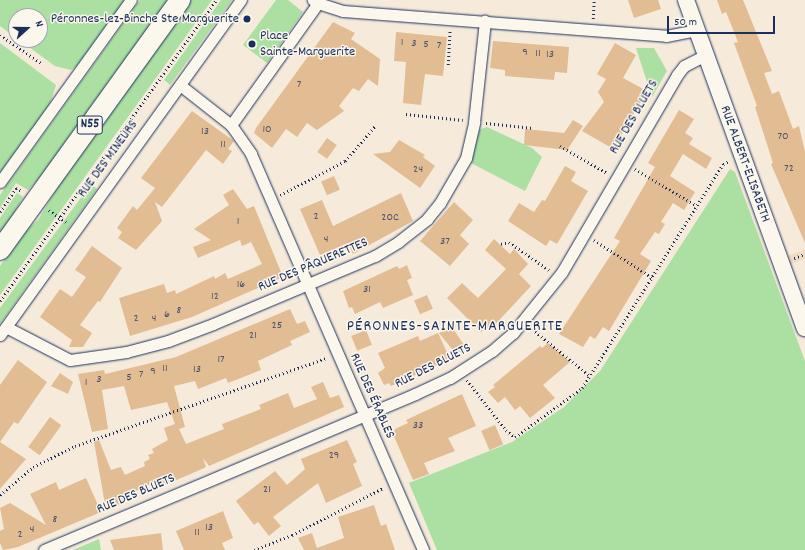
<!DOCTYPE html>
<html>
<head>
<meta charset="utf-8">
<style>
	body { margin:0 }
	#map { position:relative; width:805px; height:550px; overflow:hidden; background:#f6ebda; font-family:Dekko,sans-serif }
	div>[style] { position:absolute }
	[style*='--x'] { left:calc(var(--x)*1px); top:calc(var(--y)*1px); width:calc(var(--w)*1px); rotate:calc(var(--a)*1deg) }
	.built>* { inset:0; background:#f0ddc5 }
	.green>* { inset:0; background:#abe0a2 }
	.building>* { inset:0; background:#e2bc93; transform-origin:0 0 }
	.path>* { height:2.5px; margin-top:-1.25px; transform-origin:0; background:repeating-linear-gradient(90deg,#1b2f5e 0 1px,transparent 0 4px) }
	.roads { filter:drop-shadow(0 0 1px #1b2f5e) drop-shadow(0 0 1px #1b2f5e) }
	.street>* { height:11px; margin:-5.5px; padding:0 5.5px; transform-origin:5.5px; border-radius:5.5px; background:#fbf7ec }
	.secondary>* { height:16px; margin:-8px; padding:0 8px; transform-origin:8px; border-radius:8px; background:#fbf7ec }
	.highway>* { height:20px; margin:-10px; padding:0 10px; transform-origin:10px; border-radius:10px; background:#fbf7ec }
	.dots>* { width:11px; height:11px; translate:-50% -50%; box-sizing:border-box; border:2px solid #fbf7ec; border-radius:50% }
	span { translate:-50% -50%; white-space:nowrap; text-align:center; line-height:1.15; -webkit-text-stroke:3px #fbf7ec; paint-order:stroke }
	.number-label { font-size:12px; color:#4d526b }
	.number-label span { -webkit-text-stroke-width:0 }
	.shield-label span { padding:1px 3px; background:#fbf7ec; border:1px solid; border-radius:3px; -webkit-text-stroke-width:0 }
	.shield-label { font-size:13px; color:#1b2f5e; font-weight:700 }
	.poi-label { font-size:14px; color:#1b2f5e }
	.right { translate:-100% -50%; text-align:right }
	.left { translate:0 -50%; text-align:left }
	.street-label { font-size:14px; color:#1b2f5e }
	.quarter-label { font-size:16px; color:#1b2f5e; letter-spacing:1px }
	.north { position:absolute; left:8px; top:8px; width:40px; height:40px; box-sizing:border-box; background:#fbf7ec; border:1px solid #a1a7b3; border-radius:50%; rotate:69deg; font-size:11px; font-weight:700; line-height:16px; text-align:center; color:#1b2f5e }
	.north::after { content:''; display:block; margin:auto; width:14px; height:18px; background:#1b2f5e; clip-path:polygon(50% 0,100% 100%,50% 72%,0 100%) }
	.scale { position:absolute; left:667px; top:16px; width:108px; height:18px; box-sizing:border-box; border:2px solid #1b2f5e; border-top:0; padding-left:5px; font-size:12px; line-height:14px; white-space:nowrap; color:#1b2f5e; -webkit-text-stroke:3px #fbf7ec; paint-order:stroke }
</style>
</head>
<body>
<div id="map">
	<div class="built">
		<div style="clip-path:polygon(805px 249px,805px 259px,783px 267px,780px 259px)"></div>
	</div>
	<div class="green">
		<div style="clip-path:polygon(0 0,125px 0,78px 65px,71px 70px,55px 66px,19px 40px,40px 40px,40px 16px,16px 16px,16px 38px,0 26px)"></div>
		<div style="clip-path:polygon(140px 0,171px 0,50px 167px,28px 190px,16px 183px,0 208px,0 195px)"></div>
		<div style="clip-path:polygon(191px 0,212px 0,0 295px,0 266px,24px 232px,38px 220px,68px 170px)"></div>
		<div style="clip-path:polygon(221px 0,232px 0,170px 85px,164px 80px)"></div>
		<div style="clip-path:polygon(276px 0,288px 0,303px 12px,267px 63px,243px 45px)"></div>
		<div style="clip-path:polygon(0 43px,56px 85px,50px 104px,0 173px)"></div>
		<div style="clip-path:polygon(636px 48px,654px 48px,667px 71px,652px 97px)"></div>
		<div style="clip-path:polygon(487px 127px,532px 148px,542px 157px,525px 191px,469px 162px,478px 130px)"></div>
		<div style="clip-path:polygon(730px 169px,735px 172px,805px 361px,805px 550px,437px 550px,409px 483px,512px 442px,564px 407px,600px 371px)"></div>
		<div style="clip-path:polygon(91px 184px,97px 189px,0 324px,0 308px)"></div>
		<div style="clip-path:polygon(17px 193px,23px 197px,0 237px,0 218px)"></div>
		<div style="clip-path:polygon(99px 539px,101px 550px,73px 550px)"></div>
	</div>
	<div class="building">
		<div style="clip-path:polygon(628px 0,658px 0,661px 9px,634px 18px)"></div>
		<div style="clip-path:polygon(717px 0,743px 0,772px 71px,764px 73px,772px 94px,779px 91px,793px 129px,799px 126px,805px 152px,805px 243px,771px 164px,773px 163px,755px 107px,757px 106px,734px 43px,738px 42px,726px 12px,722px 14px)"></div>
		<div style="clip-path:polygon(333px 22px,355px 33px,351px 39px,380px 59px,378px 86px,368px 79px,359px 91px,353px 88px,339px 106px,344px 111px,317px 130px,307px 123px,297px 137px,286px 129px,272px 148px,254px 133px,256px 128px)"></div>
		<div style="clip-path:polygon(396px 32px,447px 37px,443px 76px,425px 74px,421px 105px,403px 103px,406px 62px,394px 61px)"></div>
		<div style="clip-path:polygon(493px 41px,569px 47px,567px 73px,555px 72px,554px 80px,505px 76px,505px 70px,490px 68px)"></div>
		<div style="clip-path:polygon(615px 43px,636px 55px,623px 78px,647px 91px,616px 144px,613px 142px,610px 147px,582px 131px,604px 102px,598px 92px,606px 79px,597px 74px)"></div>
		<div style="clip-path:polygon(679px 110px,694px 119px,685px 133px,693px 138px,689px 144px,712px 158px,706px 169px,683px 154px,670px 176px,695px 192px,684px 210px,673px 203px,661px 222px,665px 224px,659px 234px,655px 232px,640px 254px,651px 261px,609px 331px,603px 327px,595px 339px,590px 336px,583px 347px,559px 334px,620px 241px,614px 238px,655px 167px,648px 163px)"></div>
		<div style="clip-path:polygon(192px 111px,234px 141px,228px 149px,232px 151px,223px 164px,206px 150px,162px 207px,155px 202px,162px 221px,136px 250px,118px 238px,122px 232px,117px 228px,133px 206px,137px 210px,155px 188px,141px 178px)"></div>
		<div style="clip-path:polygon(573px 120px,583px 126px,567px 150px,524px 145px,525px 129px,564px 133px)"></div>
		<div style="left:327px;top:138px;width:12px;height:17px;rotate:35deg"></div>
		<div style="clip-path:polygon(399px 140px,425px 155px,423px 157px,435px 166px,420px 188px,373px 154px,390px 152px)"></div>
		<div style="clip-path:polygon(565px 166px,576px 172px,571px 181px,588px 191px,557px 244px,550px 240px,546px 246px,508px 221px,519px 203px,534px 212px,542px 200px,545px 201px)"></div>
		<div style="left:334px;top:176px;width:15px;height:14px;rotate:67deg"></div>
		<div style="clip-path:polygon(233px 189px,247px 209px,254px 206px,283px 277px,192px 317px,130px 336px,119px 298px,164px 284px,167px 293px,175px 290px,176px 294px,214px 276px,215px 279px,225px 273px,228px 279px,262px 264px,251px 242px,242px 246px,240px 240px,198px 258px,193px 247px,211px 240px,194px 229px,229px 205px,223px 195px)"></div>
		<div style="clip-path:polygon(401px 193px,413px 221px,353px 254px,348px 243px,320px 255px,300px 209px,322px 200px,333px 226px)"></div>
		<div style="clip-path:polygon(454px 202px,473px 220px,460px 235px,469px 244px,450px 266px,420px 241px)"></div>
		<div style="clip-path:polygon(494px 239px,510px 254px,514px 249px,528px 264px,519px 274px,531px 286px,490px 330px,486px 327px,481px 332px,447px 298px,462px 283px,478px 298px,506px 269px,485px 250px)"></div>
		<div style="clip-path:polygon(92px 246px,122px 268px,100px 302px,98px 301px,80px 325px,92px 333px,83px 347px,69px 347px,72px 340px,40px 317px,60px 289px,72px 297px,86px 277px,75px 270px)"></div>
		<div style="clip-path:polygon(407px 265px,412px 278px,407px 280px,413px 295px,383px 308px,380px 302px,355px 314px,352px 307px,349px 308px,343px 291px,397px 266px,399px 269px)"></div>
		<div style="left:427px;top:295px;width:15px;height:14px;rotate:67deg"></div>
		<div style="clip-path:polygon(290px 309px,297px 324px,305px 321px,310px 332px,290px 341px,292px 345px,258px 361px,261px 370px,228px 383px,226px 378px,198px 389px,195px 381px,174px 386px,185px 427px,179px 429px,186px 444px,224px 429px,222px 424px,261px 409px,259px 405px,288px 393px,294px 408px,317px 399px,311px 387px,323px 382px,330px 398px,339px 395px,344px 407px,209px 466px,203px 458px,206px 467px,202px 469px,158px 488px,153px 483px,127px 495px,129px 500px,106px 510px,94px 442px,99px 440px,111px 470px,121px 467px,125px 475px,145px 466px,144px 462px,150px 459px,148px 455px,154px 453px,152px 449px,168px 440px,164px 428px,175px 424px,167px 402px,131px 410px,124px 386px,102px 390px,108px 429px,92px 432px,78px 374px,104px 370px,105px 374px,176px 357px)"></div>
		<div style="clip-path:polygon(452px 327px,466px 348px,456px 354px,439px 333px)"></div>
		<div style="left:366px;top:330px;width:16px;height:16px;rotate:68deg"></div>
		<div style="clip-path:polygon(438px 333px,450px 359px,391px 386px,389px 383px,384px 385px,378px 373px,385px 368px,378px 353px,418px 336px,420px 341px)"></div>
		<div style="clip-path:polygon(548px 343px,570px 362px,543px 385px,555px 398px,530px 418px,520px 406px,515px 410px,505px 397px,498px 403px,488px 392px,495px 387px,493px 385px,540px 346px,542px 348px)"></div>
		<div style="clip-path:polygon(18px 360px,47px 382px,18px 424px,14px 422px,0 442px,26px 459px,0 489px,0 385px)"></div>
		<div style="clip-path:polygon(60px 373px,73px 382px,68px 394px,51px 386px)"></div>
		<div style="clip-path:polygon(462px 394px,476px 426px,448px 438px,455px 451px,424px 463px,429px 474px,413px 480px,393px 434px,395px 429px,408px 423px,406px 420px)"></div>
		<div style="left:50px;top:417px;width:14px;height:37px;rotate:36deg"></div>
		<div style="left:495px;top:425px;width:21px;height:15px;rotate:67deg"></div>
		<div style="clip-path:polygon(347px 440px,357px 462px,353px 464px,362px 486px,326px 503px,318px 483px,273px 517px,281px 526px,269px 536px,258px 522px,254px 525px,236px 501px,275px 471px,287px 485px,305px 469px,301px 459px)"></div>
		<div style="clip-path:polygon(86px 478px,101px 512px,18px 547px,3px 550px,0 543px,0 531px,4px 529px,0 508px,10px 503px,46px 525px,30px 494px,56px 482px,59px 490px)"></div>
		<div style="clip-path:polygon(374px 505px,381px 526px,386px 524px,395px 550px,304px 550px,298px 538px,312px 533px,317px 548px,344px 538px,338px 517px)"></div>
		<div style="clip-path:polygon(223px 511px,233px 538px,222px 543px,225px 550px,184px 550px,176px 531px)"></div>
		<div style="clip-path:polygon(161px 533px,163px 550px,114px 550px,110px 540px)"></div>
	</div>
	<div class="path">
		<div style="--x:593;--y:19;--w:19;--a:-87"></div>
		<div style="--x:0;--y:35;--w:50;--a:34.3"></div>
		<div style="--x:448;--y:65;--w:34;--a:-87"></div>
		<div style="--x:406;--y:114;--w:57;--a:6"></div>
		<div style="--x:486;--y:123;--w:47;--a:6.1"></div>
		<div style="--x:560;--y:146;--w:54;--a:29.9"></div>
		<div style="--x:635;--y:169;--w:72;--a:30.8"></div>
		<div style="--x:280;--y:195;--w:73;--a:-27.6"></div>
		<div style="--x:345;--y:161;--w:46;--a:-49.4"></div>
		<div style="--x:49;--y:210;--w:21;--a:35"></div>
		<div style="--x:0;--y:212;--w:29;--a:-56"></div>
		<div style="--x:16;--y:188;--w:7;--a:27"></div>
		<div style="--x:594;--y:240;--w:70;--a:32.8"></div>
		<div style="--x:501;--y:244;--w:8;--a:-14"></div>
		<div style="--x:509;--y:242;--w:49;--a:35"></div>
		<div style="--x:794;--y:258;--w:12;--a:-20"></div>
		<div style="--x:0;--y:301;--w:370;--a:-54.3"></div>
		<div style="--x:532;--y:329;--w:75;--a:39"></div>
		<div style="--x:467;--y:380;--w:63;--a:52"></div>
		<div style="--x:506;--y:430;--w:11;--a:38"></div>
		<div style="--x:515;--y:437;--w:83;--a:-36.2"></div>
		<div style="--x:582;--y:388;--w:265;--a:-57.8"></div>
		<div style="--x:723;--y:164;--w:7;--a:-27"></div>
		<div style="--x:0;--y:495;--w:43;--a:-40.3"></div>
		<div style="--x:33;--y:467;--w:47;--a:-26.6"></div>
		<div style="--x:75;--y:446;--w:266;--a:-19.3"></div>
		<div style="--x:254;--y:550;--w:41;--a:-21.5"></div>
		<div style="--x:292;--y:535;--w:102;--a:-27.3"></div>
	</div>
	<div class="roads">
		<div class="street">
			<div style="--x:318;--y:3;--w:26;--a:18"></div>
			<div style="--x:343;--y:11;--w:324;--a:4.4"></div>
			<div style="--x:666;--y:36;--w:32;--a:-11"></div>
			<div style="--x:180;--y:85;--w:65;--a:38.1"></div>
			<div style="--x:231;--y:125;--w:150;--a:-54.5"></div>
			<div style="--x:318;--y:3;--w:6;--a:-149"></div>
			<div style="--x:231;--y:125;--w:35;--a:55"></div>
			<div style="--x:251;--y:154;--w:432;--a:66.5"></div>
			<div style="--x:0;--y:182;--w:224;--a:-54.3"></div>
			<div style="--x:6;--y:327;--w:72;--a:27.3"></div>
			<div style="--x:70;--y:360;--w:57;--a:-8.1"></div>
			<div style="--x:126;--y:352;--w:43;--a:-14.7"></div>
			<div style="--x:168;--y:341;--w:48;--a:-20.7"></div>
			<div style="--x:213;--y:324;--w:176;--a:-22.8"></div>
			<div style="--x:375;--y:256;--w:27;--a:-31"></div>
			<div style="--x:398;--y:242;--w:37;--a:-38"></div>
			<div style="--x:427;--y:219;--w:21;--a:-51"></div>
			<div style="--x:440;--y:203;--w:52;--a:-60"></div>
			<div style="--x:466;--y:158;--w:37;--a:-77"></div>
			<div style="--x:474;--y:122;--w:102;--a:-83.8"></div>
			<div style="--x:0;--y:335;--w:413;--a:-54.3"></div>
			<div style="--x:44;--y:550;--w:402;--a:-22.8"></div>
			<div style="--x:415;--y:394;--w:38;--a:-25"></div>
			<div style="--x:450;--y:378;--w:50;--a:-32.7"></div>
			<div style="--x:492;--y:351;--w:28;--a:-41"></div>
			<div style="--x:513;--y:333;--w:78;--a:-51.2"></div>
			<div style="--x:562;--y:272;--w:228;--a:-59.7"></div>
			<div style="--x:677;--y:75;--w:11;--a:-52"></div>
			<div style="--x:684;--y:66;--w:25;--a:-27"></div>
		</div>
		<div class="secondary">
			<div style="--x:686;--y:0;--w:349;--a:70.1"></div>
		</div>
		<div class="highway">
			<div style="--x:0;--y:250;--w:308;--a:-54.2"></div>
		</div>
	</div>
	<div class="dots">
		<div style="left:247px;top:19px;background:#1b2f5e"></div>
		<div style="left:252px;top:44px;background:#1b2f5e"></div>
	</div>
	<div class="number-label">
		<span style="left:402px;top:43px">1</span>
		<span style="left:414px;top:44px">3</span>
		<span style="left:426px;top:45px">5</span>
		<span style="left:439px;top:46px">7</span>
		<span style="left:525px;top:53px">9</span>
		<span style="left:538px;top:54px">11</span>
		<span style="left:550px;top:55px">13</span>
		<span style="left:299px;top:85px">7</span>
		<span style="left:267px;top:130px">10</span>
		<span style="left:205px;top:132px">13</span>
		<span style="left:783px;top:137px">70</span>
		<span style="left:223px;top:145px">11</span>
		<span style="left:789px;top:169px">72</span>
		<span style="left:418px;top:170px">24</span>
		<span style="left:316px;top:217px">2</span>
		<span style="left:390px;top:218px">20C</span>
		<span style="left:238px;top:222px">1</span>
		<span style="left:326px;top:240px">4</span>
		<span style="left:445px;top:242px">37</span>
		<span style="left:241px;top:285px">16</span>
		<span style="left:367px;top:290px">31</span>
		<span style="left:215px;top:297px">12</span>
		<span style="left:179px;top:311px">8</span>
		<span style="left:167px;top:315px">6</span>
		<span style="left:136px;top:319px">2</span>
		<span style="left:154px;top:319px">4</span>
		<span style="left:277px;top:326px">25</span>
		<span style="left:253px;top:336px">21</span>
		<span style="left:221px;top:360px">17</span>
		<span style="left:165px;top:369px">11</span>
		<span style="left:197px;top:370px">13</span>
		<span style="left:153px;top:372px">9</span>
		<span style="left:141px;top:375px">7</span>
		<span style="left:129px;top:378px">5</span>
		<span style="left:99px;top:380px">3</span>
		<span style="left:86px;top:383px">1</span>
		<span style="left:418px;top:426px">33</span>
		<span style="left:334px;top:456px">29</span>
		<span style="left:267px;top:490px">21</span>
		<span style="left:55px;top:520px">8</span>
		<span style="left:209px;top:528px">13</span>
		<span style="left:32px;top:530px">4</span>
		<span style="left:197px;top:533px">11</span>
		<span style="left:20px;top:535px">2</span>
	</div>
	<div class="shield-label">
		<span style="left:90px;top:125px">N55</span>
	</div>
	<div class="poi-label">
		<span class="right" style="left:239px;top:19px">Péronnes-lez-Binche Ste Marguerite</span>
		<span class="left" style="left:260px;top:44px">Place<br>Sainte-Marguerite</span>
	</div>
	<div class="street-label">
		<span style="left:634px;top:117px;rotate:-60deg">RUE DES BLUETS</span>
		<span style="left:108px;top:159px;rotate:-54deg">RUE DES MINEURS</span>
		<span style="left:745px;top:164px;rotate:70deg">RUE ALBERT-ELISABETH</span>
		<span style="left:313px;top:265px;rotate:-23deg">RUE DES PÂQUERETTES</span>
		<span style="left:433px;top:366px;rotate:-27deg">RUE DES BLUETS</span>
		<span style="left:372px;top:396px;rotate:66deg">RUE DES ÉRABLES</span>
		<span style="left:136px;top:494px;rotate:-23deg">RUE DES BLUETS</span>
	</div>
	<div class="quarter-label">
		<span style="left:455px;top:327px">PÉRONNES-SAINTE-MARGUERITE</span>
	</div>
	<div class="north">N</div>
	<div class="scale">50 m</div>
</div>
</body>
</html>
